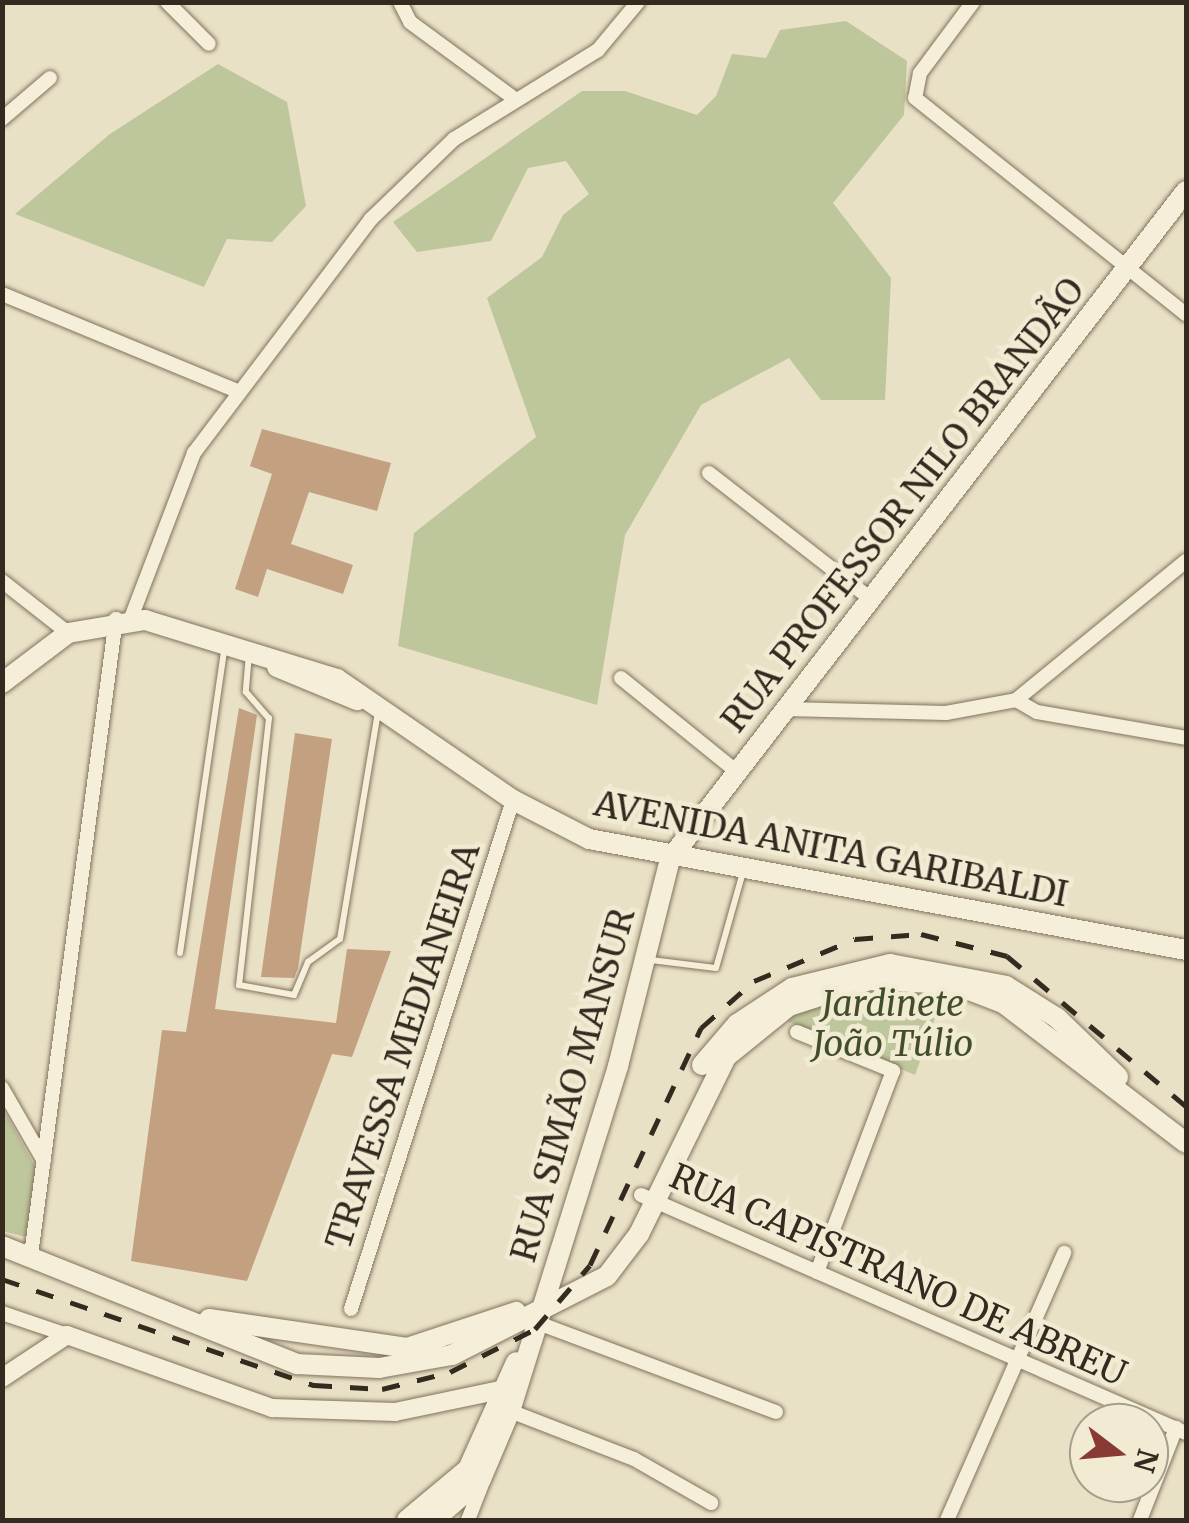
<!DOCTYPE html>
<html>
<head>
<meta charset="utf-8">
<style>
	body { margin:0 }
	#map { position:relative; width:1189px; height:1523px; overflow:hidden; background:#e9e1c6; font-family:Merriweather,serif }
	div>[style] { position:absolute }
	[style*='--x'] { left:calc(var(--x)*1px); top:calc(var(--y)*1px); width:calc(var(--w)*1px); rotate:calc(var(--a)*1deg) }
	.green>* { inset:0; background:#bec69b }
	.building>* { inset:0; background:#c2a080 }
	.roads { filter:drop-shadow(0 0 2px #82735e) drop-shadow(0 0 2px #82735e) }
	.service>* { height:6px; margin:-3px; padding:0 3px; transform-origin:3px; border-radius:3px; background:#f5eed8 }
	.minor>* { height:14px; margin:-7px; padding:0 7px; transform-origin:7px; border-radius:7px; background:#f5eed8 }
	.tertiary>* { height:18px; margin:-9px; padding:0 9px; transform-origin:9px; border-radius:9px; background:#f5eed8 }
	.secondary>* { height:20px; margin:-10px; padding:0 10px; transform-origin:10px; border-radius:10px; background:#f5eed8 }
	.rail>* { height:5px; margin-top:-2.5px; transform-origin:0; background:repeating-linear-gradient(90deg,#342b20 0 18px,transparent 0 36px) }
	span { translate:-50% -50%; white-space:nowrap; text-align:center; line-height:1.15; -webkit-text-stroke:9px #f1ebd4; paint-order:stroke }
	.street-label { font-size:35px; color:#342b20 }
	.park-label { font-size:35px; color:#424e29; font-style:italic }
	.frame { position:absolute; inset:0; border:5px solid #342b20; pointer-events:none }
	.north { position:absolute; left:1069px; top:1403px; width:100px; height:100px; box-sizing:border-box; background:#f1ebd4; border:2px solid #a59e8c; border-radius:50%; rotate:106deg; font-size:28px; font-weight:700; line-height:40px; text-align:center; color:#342b20 }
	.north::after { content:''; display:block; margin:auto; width:35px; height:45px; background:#8a3a35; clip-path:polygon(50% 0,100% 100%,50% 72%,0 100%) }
</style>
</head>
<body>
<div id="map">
	<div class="green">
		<div style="clip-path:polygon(846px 21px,907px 61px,904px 115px,833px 203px,891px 278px,885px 400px,821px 400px,789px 358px,701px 405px,625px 535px,597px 705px,398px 646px,414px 533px,536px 437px,487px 298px,542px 257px,563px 215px,589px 194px,566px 161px,528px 168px,491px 241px,417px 252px,393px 222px,582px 91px,625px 91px,697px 115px,716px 96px,732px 54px,766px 58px,780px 30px)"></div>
		<div style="clip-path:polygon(218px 64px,287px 102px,306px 206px,272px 242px,227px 239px,204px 287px,15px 214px,110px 134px)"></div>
		<div style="clip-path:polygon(945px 990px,915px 1075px,782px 1019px,860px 991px)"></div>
		<div style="clip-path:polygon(2px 1107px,37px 1170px,26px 1237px,3px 1231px)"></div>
	</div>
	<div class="building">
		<div style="clip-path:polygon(262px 429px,391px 463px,377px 511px,309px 492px,291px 544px,353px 565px,343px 594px,267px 569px,258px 597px,235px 589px,272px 474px,250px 466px)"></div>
		<div style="clip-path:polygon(239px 708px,257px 715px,215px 1009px,336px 1023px,347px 949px,391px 951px,352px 1057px,332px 1054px,247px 1281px,131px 1261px,162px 1030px,186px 1032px)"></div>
		<div style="clip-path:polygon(295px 733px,332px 739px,298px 968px,294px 978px,261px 977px)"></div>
	</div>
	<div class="roads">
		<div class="service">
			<div style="--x:249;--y:654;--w:38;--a:95"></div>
			<div style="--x:246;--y:692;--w:35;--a:49"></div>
			<div style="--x:269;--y:718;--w:269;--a:96.4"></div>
			<div style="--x:239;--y:985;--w:56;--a:10.3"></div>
			<div style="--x:294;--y:995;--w:36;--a:-67"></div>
			<div style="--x:308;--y:962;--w:39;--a:-36"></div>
			<div style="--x:340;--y:939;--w:230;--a:-80.5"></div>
			<div style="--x:180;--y:953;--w:310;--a:-81.7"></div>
			<div style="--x:651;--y:960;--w:65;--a:7"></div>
			<div style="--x:716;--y:968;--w:100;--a:-74.3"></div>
		</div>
		<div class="minor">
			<div style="--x:167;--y:2;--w:59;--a:45"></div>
			<div style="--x:400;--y:2;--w:22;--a:63"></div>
			<div style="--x:410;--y:22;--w:132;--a:36.3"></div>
			<div style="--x:973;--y:2;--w:89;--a:126.7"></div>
			<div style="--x:920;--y:73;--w:25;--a:101"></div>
			<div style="--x:915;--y:98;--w:347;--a:38.6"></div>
			<div style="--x:2;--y:119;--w:63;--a:-40.5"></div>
			<div style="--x:2;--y:294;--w:252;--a:22.4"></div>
			<div style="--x:709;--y:473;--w:205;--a:37.9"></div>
			<div style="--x:2;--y:581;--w:84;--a:38.2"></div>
			<div style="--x:131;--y:618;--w:177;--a:-69.1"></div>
			<div style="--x:194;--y:453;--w:293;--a:-52.9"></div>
			<div style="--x:371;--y:219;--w:115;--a:-43.9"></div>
			<div style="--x:454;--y:139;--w:169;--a:-31.7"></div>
			<div style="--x:598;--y:50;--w:62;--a:-50.2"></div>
			<div style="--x:621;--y:678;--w:149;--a:39"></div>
			<div style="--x:1016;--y:700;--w:24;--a:30"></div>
			<div style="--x:1037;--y:712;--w:151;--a:9.9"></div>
			<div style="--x:786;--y:709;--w:160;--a:1.4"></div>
			<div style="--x:946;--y:713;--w:71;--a:-10.5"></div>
			<div style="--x:1016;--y:700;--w:220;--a:-39.3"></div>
			<div style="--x:797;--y:1032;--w:104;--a:22.1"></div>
			<div style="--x:893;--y:1071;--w:215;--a:110.7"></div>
			<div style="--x:2;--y:1088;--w:84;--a:60.1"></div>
			<div style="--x:641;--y:1195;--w:595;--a:23.59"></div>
			<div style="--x:31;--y:1255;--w:642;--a:-82.39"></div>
			<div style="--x:351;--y:1309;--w:534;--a:-72.35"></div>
			<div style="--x:2;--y:1313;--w:69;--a:18.7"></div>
			<div style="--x:538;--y:1323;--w:254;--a:20.5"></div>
			<div style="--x:510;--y:1411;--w:133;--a:21.2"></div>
			<div style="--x:634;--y:1459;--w:89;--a:29.7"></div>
			<div style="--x:468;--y:1520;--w:44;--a:-68.7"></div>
			<div style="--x:947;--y:1520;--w:292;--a:-66.3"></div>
			<div style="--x:1140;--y:1520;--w:99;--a:-68.6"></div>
		</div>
		<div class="tertiary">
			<div style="--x:2;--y:1378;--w:78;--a:-33.5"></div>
			<div style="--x:67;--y:1335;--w:218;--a:19.6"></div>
			<div style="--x:272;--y:1408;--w:123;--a:1.9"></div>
			<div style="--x:395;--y:1412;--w:107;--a:-11.8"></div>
		</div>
		<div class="secondary">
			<div style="--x:277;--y:667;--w:87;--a:22.4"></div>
			<div style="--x:2;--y:683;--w:83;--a:-37.1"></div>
			<div style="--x:68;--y:633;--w:78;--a:-9.6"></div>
			<div style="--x:145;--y:620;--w:201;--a:17.1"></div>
			<div style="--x:337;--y:679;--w:214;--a:34.5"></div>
			<div style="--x:513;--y:800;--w:85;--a:27.2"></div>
			<div style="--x:589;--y:839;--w:607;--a:10.53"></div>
			<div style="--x:702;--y:1065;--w:54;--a:-49.5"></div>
			<div style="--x:737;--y:1024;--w:66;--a:-33.2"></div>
			<div style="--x:792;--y:988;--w:101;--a:-13.8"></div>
			<div style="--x:890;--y:964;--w:118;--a:10.7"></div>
			<div style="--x:1006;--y:986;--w:60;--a:32.1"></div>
			<div style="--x:1057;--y:1018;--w:85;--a:44"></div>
			<div style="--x:2;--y:1246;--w:318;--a:21.8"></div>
			<div style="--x:297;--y:1364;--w:82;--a:2.8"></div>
			<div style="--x:379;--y:1368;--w:74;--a:-10.1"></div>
			<div style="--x:452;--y:1355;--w:174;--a:-27"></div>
			<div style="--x:607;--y:1276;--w:53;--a:-52.7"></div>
			<div style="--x:639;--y:1234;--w:197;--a:-63.8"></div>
			<div style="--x:726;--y:1057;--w:81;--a:-39"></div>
			<div style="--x:789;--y:1006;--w:85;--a:-17.8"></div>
			<div style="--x:870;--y:980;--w:83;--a:2.8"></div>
			<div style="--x:953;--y:984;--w:53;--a:20.8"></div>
			<div style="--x:1003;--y:1003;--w:230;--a:37.4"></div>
			<div style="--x:209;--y:1319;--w:200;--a:8.3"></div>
			<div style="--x:407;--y:1348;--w:115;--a:-18.3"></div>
			<div style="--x:407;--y:1520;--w:80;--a:-39.9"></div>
			<div style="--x:468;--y:1469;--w:117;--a:-65.8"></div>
			<div style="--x:434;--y:1520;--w:62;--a:-41.1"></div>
			<div style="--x:481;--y:1479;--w:74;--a:-66.9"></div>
			<div style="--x:510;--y:1411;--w:362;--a:-72.6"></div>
			<div style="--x:618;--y:1066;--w:213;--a:-75.9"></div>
			<div style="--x:670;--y:859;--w:844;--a:-52.32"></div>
		</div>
	</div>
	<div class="rail">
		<div style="--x:2;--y:1279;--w:330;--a:18.8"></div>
		<div style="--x:314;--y:1385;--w:68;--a:3.4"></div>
		<div style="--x:382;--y:1389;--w:70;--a:-14"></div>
		<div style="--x:450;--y:1372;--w:95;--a:-26.8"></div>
		<div style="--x:535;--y:1329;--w:84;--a:-49.3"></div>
		<div style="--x:590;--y:1265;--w:262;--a:-64.9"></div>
		<div style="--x:701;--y:1028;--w:71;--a:-41.6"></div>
		<div style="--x:754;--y:981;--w:109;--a:-22.6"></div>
		<div style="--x:855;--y:939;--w:66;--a:-4.3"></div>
		<div style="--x:921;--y:934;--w:89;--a:14.3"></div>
		<div style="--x:1007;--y:956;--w:234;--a:40"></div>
	</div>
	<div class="street-label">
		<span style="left:903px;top:505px;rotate:-52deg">RUA PROFESSOR NILO BRANDÃO</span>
		<span style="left:831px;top:849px;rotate:11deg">AVENIDA ANITA GARIBALDI</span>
		<span style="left:403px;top:1046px;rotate:-72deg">TRAVESSA MEDIANEIRA</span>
		<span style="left:573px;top:1085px;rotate:-74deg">RUA SIMÃO MANSUR</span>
		<span style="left:898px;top:1275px;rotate:24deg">RUA CAPISTRANO DE ABREU</span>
	</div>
	<div class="park-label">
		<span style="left:893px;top:1024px">Jardinete<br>João Túlio</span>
	</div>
	<div class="frame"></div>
	<div class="north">N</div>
</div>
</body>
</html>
